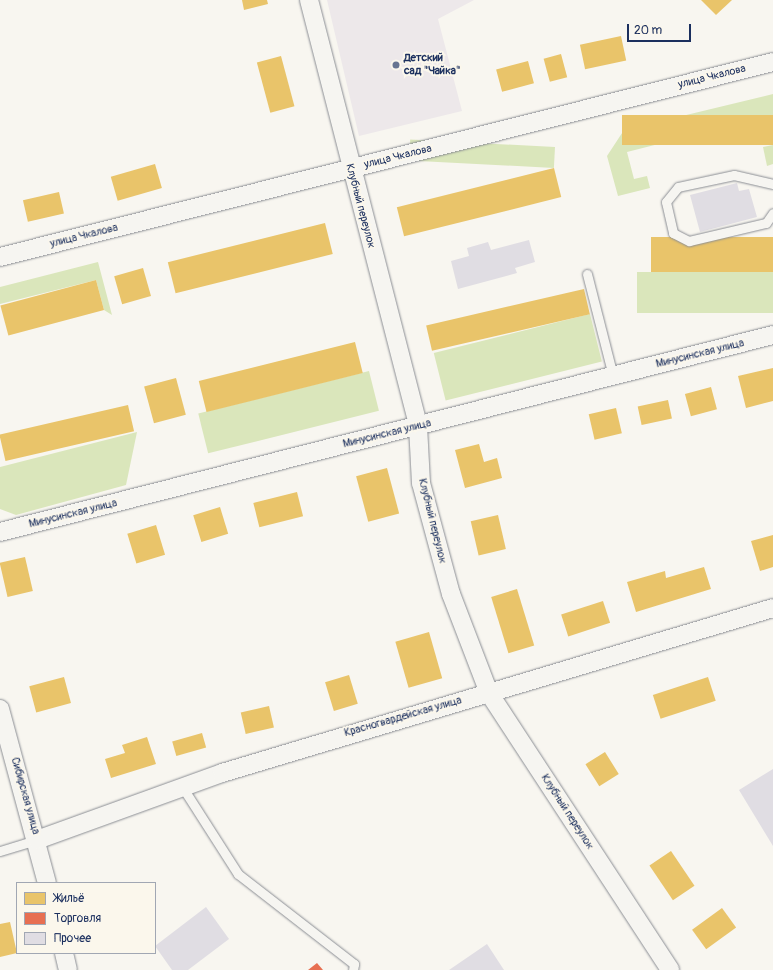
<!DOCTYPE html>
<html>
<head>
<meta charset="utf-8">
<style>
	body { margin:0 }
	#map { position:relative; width:773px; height:970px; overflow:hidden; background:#f8f6f0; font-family:Pangolin,sans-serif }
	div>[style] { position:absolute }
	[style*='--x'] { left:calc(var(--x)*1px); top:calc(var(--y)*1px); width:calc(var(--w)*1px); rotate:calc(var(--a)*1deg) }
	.built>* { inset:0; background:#ede8ea }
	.green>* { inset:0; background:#dae6bb; transform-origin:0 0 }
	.homes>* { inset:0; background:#e9c46a; transform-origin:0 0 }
	.shops>* { inset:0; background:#e76f51 }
	.building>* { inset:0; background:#e0dde3 }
	.roads { filter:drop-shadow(0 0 1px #8b8e94) drop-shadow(0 0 1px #8b8e94) }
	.service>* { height:9px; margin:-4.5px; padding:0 4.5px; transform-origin:4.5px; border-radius:4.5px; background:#f6f5f1 }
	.minor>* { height:18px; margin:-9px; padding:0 9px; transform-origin:9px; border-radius:9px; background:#f6f5f1 }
	.dots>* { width:11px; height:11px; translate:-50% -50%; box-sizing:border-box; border:2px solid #fbf7ec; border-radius:50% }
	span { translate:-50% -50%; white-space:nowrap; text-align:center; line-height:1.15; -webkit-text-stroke:4px #fbf7ec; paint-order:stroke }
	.poi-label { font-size:11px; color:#1b2f5e; font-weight:700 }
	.left { translate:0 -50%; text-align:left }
	.street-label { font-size:11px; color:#1b2f5e }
	.legend { position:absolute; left:16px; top:882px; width:140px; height:72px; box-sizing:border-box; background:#fbf7ec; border:1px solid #a1a7b3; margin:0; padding:5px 7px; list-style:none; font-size:12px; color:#1b2f5e }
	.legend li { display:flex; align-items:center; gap:8px; height:20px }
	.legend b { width:20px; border:1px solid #a1a7b3 }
	.scale { position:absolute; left:627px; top:24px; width:64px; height:18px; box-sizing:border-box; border:2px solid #1b2f5e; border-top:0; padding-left:5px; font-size:12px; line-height:14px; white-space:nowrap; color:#1b2f5e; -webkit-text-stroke:3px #fbf7ec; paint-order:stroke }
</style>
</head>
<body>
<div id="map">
	<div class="built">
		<div style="clip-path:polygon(327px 0,474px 0,438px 19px,462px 111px,359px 136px)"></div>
	</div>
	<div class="green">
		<div style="clip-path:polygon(773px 94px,773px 115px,627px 152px,634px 179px,647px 176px,650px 188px,618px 196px,607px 156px,624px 130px)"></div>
		<div style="clip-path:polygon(773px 145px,773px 164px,767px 166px,763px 147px)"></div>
		<div style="left:555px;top:147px;width:21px;height:145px;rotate:93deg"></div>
		<div style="clip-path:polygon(98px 262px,112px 315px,104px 310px,96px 280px,0 304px,0 287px)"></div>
		<div style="left:773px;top:272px;width:41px;height:136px;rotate:90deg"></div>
		<div style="left:590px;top:314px;width:49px;height:161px;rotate:76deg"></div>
		<div style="left:369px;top:371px;width:41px;height:176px;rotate:76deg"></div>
		<div style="clip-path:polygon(137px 432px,126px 485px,16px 515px,0 509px,0 467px)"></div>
	</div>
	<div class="homes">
		<div style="clip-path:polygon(242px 0,267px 0,268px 4px,244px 10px)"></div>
		<div style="clip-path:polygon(701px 0,732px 0,716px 15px)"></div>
		<div style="left:621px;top:36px;width:25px;height:42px;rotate:78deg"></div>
		<div style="left:561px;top:54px;width:24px;height:18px;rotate:75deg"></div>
		<div style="left:281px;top:56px;width:52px;height:25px;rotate:75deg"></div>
		<div style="left:528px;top:61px;width:23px;height:33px;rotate:75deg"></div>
		<div style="left:773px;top:115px;width:30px;height:151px;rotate:90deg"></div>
		<div style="left:155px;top:164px;width:25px;height:46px;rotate:74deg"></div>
		<div style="left:554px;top:168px;width:30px;height:162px;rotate:76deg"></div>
		<div style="left:59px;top:192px;width:22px;height:37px;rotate:77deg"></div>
		<div style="left:325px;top:223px;width:32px;height:162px;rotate:76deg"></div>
		<div style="left:773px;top:237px;width:35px;height:122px;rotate:90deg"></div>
		<div style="left:143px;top:268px;width:29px;height:30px;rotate:74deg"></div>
		<div style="left:96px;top:280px;width:31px;height:99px;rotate:75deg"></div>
		<div style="left:584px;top:289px;width:26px;height:162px;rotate:77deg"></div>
		<div style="left:355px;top:342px;width:32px;height:161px;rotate:76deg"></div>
		<div style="clip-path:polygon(773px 368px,773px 401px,746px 408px,738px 376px)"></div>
		<div style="left:176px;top:378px;width:38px;height:33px;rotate:75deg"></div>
		<div style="left:711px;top:387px;width:23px;height:27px;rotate:75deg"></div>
		<div style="left:668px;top:400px;width:19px;height:31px;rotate:78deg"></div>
		<div style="left:128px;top:405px;width:27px;height:132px;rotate:77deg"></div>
		<div style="left:616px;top:408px;width:26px;height:28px;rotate:77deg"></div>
		<div style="clip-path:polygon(479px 444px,484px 462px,497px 458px,502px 478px,465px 488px,455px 450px)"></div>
		<div style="left:387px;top:468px;width:47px;height:32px;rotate:75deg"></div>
		<div style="left:297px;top:492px;width:25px;height:45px;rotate:76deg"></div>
		<div style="left:220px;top:507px;width:28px;height:28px;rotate:73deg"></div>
		<div style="left:498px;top:515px;width:35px;height:28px;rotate:77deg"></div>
		<div style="left:156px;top:525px;width:31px;height:30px;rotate:73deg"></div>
		<div style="clip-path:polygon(773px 535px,773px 567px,760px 571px,751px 541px)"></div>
		<div style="left:25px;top:557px;width:35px;height:26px;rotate:77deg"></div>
		<div style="clip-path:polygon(704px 567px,711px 589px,636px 612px,627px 582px,665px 571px,666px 578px)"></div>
		<div style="left:517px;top:589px;width:59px;height:27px;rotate:73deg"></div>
		<div style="left:603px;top:601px;width:23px;height:44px;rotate:72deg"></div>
		<div style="left:429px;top:632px;width:48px;height:35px;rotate:74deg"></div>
		<div style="left:349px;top:675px;width:30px;height:25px;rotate:73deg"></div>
		<div style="left:64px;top:677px;width:27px;height:36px;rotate:75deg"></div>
		<div style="left:708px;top:677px;width:25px;height:58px;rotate:72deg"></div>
		<div style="left:269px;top:706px;width:22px;height:29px;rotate:77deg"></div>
		<div style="left:202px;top:733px;width:15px;height:31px;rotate:74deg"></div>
		<div style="clip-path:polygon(147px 737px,156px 764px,111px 778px,105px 759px,125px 753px,122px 745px)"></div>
		<div style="left:605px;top:752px;width:26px;height:23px;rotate:58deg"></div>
		<div style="left:671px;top:851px;width:42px;height:26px;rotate:56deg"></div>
		<div style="left:722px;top:908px;width:24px;height:37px;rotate:54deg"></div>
		<div style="clip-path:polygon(10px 922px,17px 953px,0 957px,0 924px)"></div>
	</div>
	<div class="shops">
		<div style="clip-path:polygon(317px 963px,323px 970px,308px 970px)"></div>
	</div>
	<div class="building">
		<div style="clip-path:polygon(737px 183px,739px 191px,749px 189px,757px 217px,700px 232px,690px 195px)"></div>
		<div style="clip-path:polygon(529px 240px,535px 262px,515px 268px,517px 273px,458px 289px,451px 261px,469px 256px,467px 248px,488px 242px,491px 250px)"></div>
		<div style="clip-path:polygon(773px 769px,773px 846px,739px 790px)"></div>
		<div style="clip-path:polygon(206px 907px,229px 939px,188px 970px,172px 970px,155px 946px)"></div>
		<div style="clip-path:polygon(487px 944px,504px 970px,449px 970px)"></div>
	</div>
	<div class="roads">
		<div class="service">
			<div style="--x:773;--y:184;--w:40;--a:-167"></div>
			<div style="--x:734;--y:175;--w:57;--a:167.9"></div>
			<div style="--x:678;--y:187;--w:19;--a:129"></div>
			<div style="--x:666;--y:202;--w:32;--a:77"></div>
			<div style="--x:673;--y:233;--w:18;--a:27"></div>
			<div style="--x:689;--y:241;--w:79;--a:-13.2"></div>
			<div style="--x:766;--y:223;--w:12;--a:-55"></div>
			<div style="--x:587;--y:274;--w:105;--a:75.7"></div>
			<div style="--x:183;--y:788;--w:102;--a:57.4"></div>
			<div style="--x:238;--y:874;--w:147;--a:37.8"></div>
			<div style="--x:354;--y:964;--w:6;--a:99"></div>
			<div style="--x:0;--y:851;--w:39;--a:-17"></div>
		</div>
		<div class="minor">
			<div style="--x:309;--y:0;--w:440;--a:75.6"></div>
			<div style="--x:418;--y:426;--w:57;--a:87"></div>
			<div style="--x:421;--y:483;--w:115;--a:74.9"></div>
			<div style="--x:451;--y:594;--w:106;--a:69"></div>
			<div style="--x:489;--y:693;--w:331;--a:56.8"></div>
			<div style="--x:0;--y:257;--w:797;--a:-14.16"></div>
			<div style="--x:0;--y:532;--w:798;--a:-14.3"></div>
			<div style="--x:0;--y:709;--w:180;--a:74.9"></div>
			<div style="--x:37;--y:840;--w:197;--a:-19.9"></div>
			<div style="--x:222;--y:773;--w:575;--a:-16.67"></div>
			<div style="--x:64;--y:953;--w:17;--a:77"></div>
		</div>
	</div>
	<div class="dots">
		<div style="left:396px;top:65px;background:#687591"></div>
	</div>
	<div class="poi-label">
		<span class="left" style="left:404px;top:65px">Детский<br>сад "Чайка"</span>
	</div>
	<div class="street-label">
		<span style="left:712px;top:77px;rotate:-14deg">улица Чкалова</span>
		<span style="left:398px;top:157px;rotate:-14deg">улица Чкалова</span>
		<span style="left:360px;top:206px;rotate:75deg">Клубный переулок</span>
		<span style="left:84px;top:236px;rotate:-14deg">улица Чкалова</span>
		<span style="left:700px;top:354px;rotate:-14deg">Минусинская улица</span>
		<span style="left:387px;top:434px;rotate:-14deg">Минусинская улица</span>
		<span style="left:73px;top:514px;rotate:-14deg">Минусинская улица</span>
		<span style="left:432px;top:521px;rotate:76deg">Клубный переулок</span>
		<span style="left:403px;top:717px;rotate:-16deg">Красногвардейская улица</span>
		<span style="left:25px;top:796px;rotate:74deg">Сибирская улица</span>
		<span style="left:567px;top:812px;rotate:57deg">Клубный переулок</span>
	</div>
	<ul class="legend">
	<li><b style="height:11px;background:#e9c46a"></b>Жильё</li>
	<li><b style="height:11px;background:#e76f51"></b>Торговля</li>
	<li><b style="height:11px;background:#e0dde3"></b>Прочее</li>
	</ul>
	<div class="scale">20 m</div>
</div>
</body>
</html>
